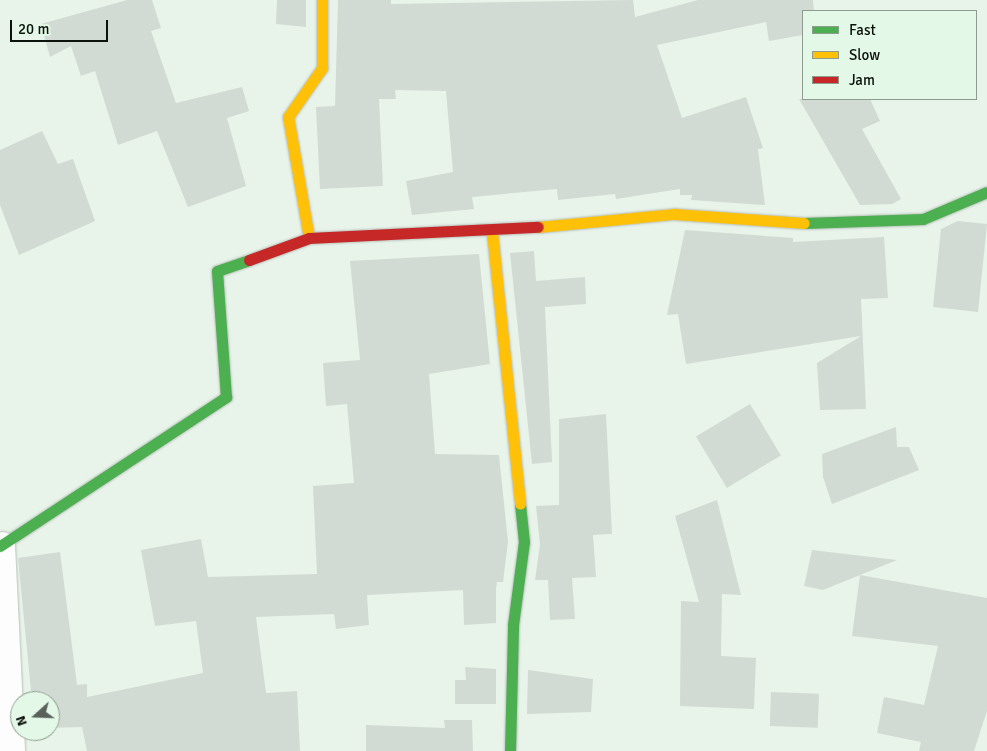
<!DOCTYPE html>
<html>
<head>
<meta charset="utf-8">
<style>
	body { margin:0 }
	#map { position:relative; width:987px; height:751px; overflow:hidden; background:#e8f3ea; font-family:Signika,sans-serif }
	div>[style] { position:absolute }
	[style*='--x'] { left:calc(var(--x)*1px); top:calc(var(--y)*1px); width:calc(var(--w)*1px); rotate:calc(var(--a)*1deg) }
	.building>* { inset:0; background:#d2dbd3; transform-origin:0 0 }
	.roads { filter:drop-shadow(0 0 1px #b7c0b9) drop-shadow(0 0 1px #b7c0b9) }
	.street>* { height:26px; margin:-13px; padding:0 13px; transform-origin:13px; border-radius:13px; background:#fcfdfc }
	.fast>* { height:11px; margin:-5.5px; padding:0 5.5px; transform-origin:5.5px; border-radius:5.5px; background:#4caf50 }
	.slow>* { height:11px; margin:-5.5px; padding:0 5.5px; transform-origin:5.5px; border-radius:5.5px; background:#ffc107 }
	.jam>* { height:11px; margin:-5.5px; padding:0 5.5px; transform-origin:5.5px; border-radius:5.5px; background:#c62828 }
	span { translate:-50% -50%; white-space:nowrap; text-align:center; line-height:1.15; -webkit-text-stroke:4.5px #e3f8e6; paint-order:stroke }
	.legend { position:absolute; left:802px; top:10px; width:175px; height:90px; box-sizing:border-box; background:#e3f8e6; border:1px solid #8d9c8f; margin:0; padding:6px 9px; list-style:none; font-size:15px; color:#0c130d }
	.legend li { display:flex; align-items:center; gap:10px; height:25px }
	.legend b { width:25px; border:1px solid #8d9c8f }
	.north { position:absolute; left:10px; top:691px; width:50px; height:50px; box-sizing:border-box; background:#e3f8e6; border:1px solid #8d9c8f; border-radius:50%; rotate:250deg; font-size:14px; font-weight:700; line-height:20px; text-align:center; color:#0c130d }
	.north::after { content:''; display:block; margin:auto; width:18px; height:22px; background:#59615a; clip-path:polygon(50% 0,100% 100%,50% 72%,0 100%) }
	.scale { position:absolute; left:10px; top:20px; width:98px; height:22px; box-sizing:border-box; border:2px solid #0c130d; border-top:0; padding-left:6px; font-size:15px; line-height:18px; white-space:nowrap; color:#0c130d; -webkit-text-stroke:4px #e3f8e6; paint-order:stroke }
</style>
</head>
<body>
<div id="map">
	<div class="building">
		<div style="clip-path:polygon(127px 0,152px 0,161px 28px,151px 31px,176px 103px,242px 87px,249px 111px,227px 118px,246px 186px,188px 207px,157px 131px,118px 145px,95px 71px,81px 76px,71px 46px,50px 57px,41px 24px)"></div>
		<div style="clip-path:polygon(277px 0,306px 0,306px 27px,276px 24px)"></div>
		<div style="clip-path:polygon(338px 0,391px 0,391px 4px,633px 0,635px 17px,698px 0,813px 0,814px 11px,803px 11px,803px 35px,769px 41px,766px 22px,657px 45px,682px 118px,746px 97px,763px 148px,758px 149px,765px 205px,691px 200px,692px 195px,680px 195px,680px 189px,616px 199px,615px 194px,558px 200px,557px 189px,472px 197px,474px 209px,412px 215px,406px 181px,453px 172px,446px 91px,395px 90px,396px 99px,379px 99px,383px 186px,320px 189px,316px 107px,335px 106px)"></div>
		<div style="clip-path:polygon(799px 99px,870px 99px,880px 121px,862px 129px,901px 199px,892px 204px,860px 205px)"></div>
		<div style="clip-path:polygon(42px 131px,58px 164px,73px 159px,95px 221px,19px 255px,0 205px,0 150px)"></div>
		<div style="clip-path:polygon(958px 221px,987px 224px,978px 312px,933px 307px,941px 229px)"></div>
		<div style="clip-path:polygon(685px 230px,793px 238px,793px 242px,884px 237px,888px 298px,861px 299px,866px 409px,820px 410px,817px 363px,861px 336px,686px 364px,678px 314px,667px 315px)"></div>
		<div style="clip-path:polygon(534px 251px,536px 281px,585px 277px,586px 304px,545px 307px,552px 462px,532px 464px,510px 253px)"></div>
		<div style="clip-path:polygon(479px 254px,490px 364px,429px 374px,435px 454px,499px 455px,508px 542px,503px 582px,497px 582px,496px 589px,496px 623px,464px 625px,463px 590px,367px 595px,369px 625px,336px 629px,334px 614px,256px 617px,266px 693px,297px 691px,300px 751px,87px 751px,82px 727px,50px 728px,50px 701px,32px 701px,18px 558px,60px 552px,77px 685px,87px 684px,87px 697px,203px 673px,196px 621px,155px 626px,141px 550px,201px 539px,208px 577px,317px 574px,313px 486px,354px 483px,347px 404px,326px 406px,323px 363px,360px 360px,350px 261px)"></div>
		<div style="left:750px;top:404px;width:60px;height:63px;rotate:59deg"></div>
		<div style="clip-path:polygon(606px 414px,612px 534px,593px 535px,596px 577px,572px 578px,575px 619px,550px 620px,548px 580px,535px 580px,540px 544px,536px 506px,559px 505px,559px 419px)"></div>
		<div style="clip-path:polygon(896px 427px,897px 447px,909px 447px,919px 470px,832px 504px,823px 477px,822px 454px)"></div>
		<div style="clip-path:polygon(717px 500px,741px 595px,722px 594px,721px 656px,756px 658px,754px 709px,680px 706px,681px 601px,699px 602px,675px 516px)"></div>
		<div style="clip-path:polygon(812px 550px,897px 560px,860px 575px,987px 598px,987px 711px,974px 751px,919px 751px,921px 742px,877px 733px,884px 697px,924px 705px,938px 646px,852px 636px,860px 575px,823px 590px,804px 586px)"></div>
		<div style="clip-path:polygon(465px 667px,496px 669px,496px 704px,455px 704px,455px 680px,466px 680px)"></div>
		<div style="clip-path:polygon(528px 670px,593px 679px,591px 712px,527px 714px)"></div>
		<div style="left:771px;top:692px;width:48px;height:34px;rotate:2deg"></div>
		<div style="clip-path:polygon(444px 720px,472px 720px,473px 751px,366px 751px,366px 725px,445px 728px)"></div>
	</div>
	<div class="roads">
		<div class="street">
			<div style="--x:2;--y:545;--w:206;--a:87.2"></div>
		</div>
		<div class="fast">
			<div style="--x:804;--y:223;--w:119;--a:-1.9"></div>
			<div style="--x:923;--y:219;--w:69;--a:-22.9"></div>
			<div style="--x:0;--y:546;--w:271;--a:-33.4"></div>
			<div style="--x:226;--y:397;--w:126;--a:-94.1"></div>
			<div style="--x:217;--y:271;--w:34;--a:-19"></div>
			<div style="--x:510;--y:751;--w:126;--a:-88.6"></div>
			<div style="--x:513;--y:625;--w:84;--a:-82.5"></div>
			<div style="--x:524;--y:542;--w:38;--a:-96"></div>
		</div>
		<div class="slow">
			<div style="--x:538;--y:227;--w:137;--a:-5.5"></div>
			<div style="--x:674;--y:214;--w:130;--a:4"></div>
			<div style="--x:492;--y:232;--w:273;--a:84.1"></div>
			<div style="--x:309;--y:238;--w:123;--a:-99.8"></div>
			<div style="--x:288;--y:117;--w:60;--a:-55.2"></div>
			<div style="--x:322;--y:68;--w:68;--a:-90"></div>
		</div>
		<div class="jam">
			<div style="--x:249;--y:260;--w:64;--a:-20.1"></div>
			<div style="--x:309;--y:238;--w:229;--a:-2.8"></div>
		</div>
	</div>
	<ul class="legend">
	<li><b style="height:6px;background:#4caf50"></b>Fast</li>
	<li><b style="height:6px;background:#ffc107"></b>Slow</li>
	<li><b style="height:6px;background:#c62828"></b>Jam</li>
	</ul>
	<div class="north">N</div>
	<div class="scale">20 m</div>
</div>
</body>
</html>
